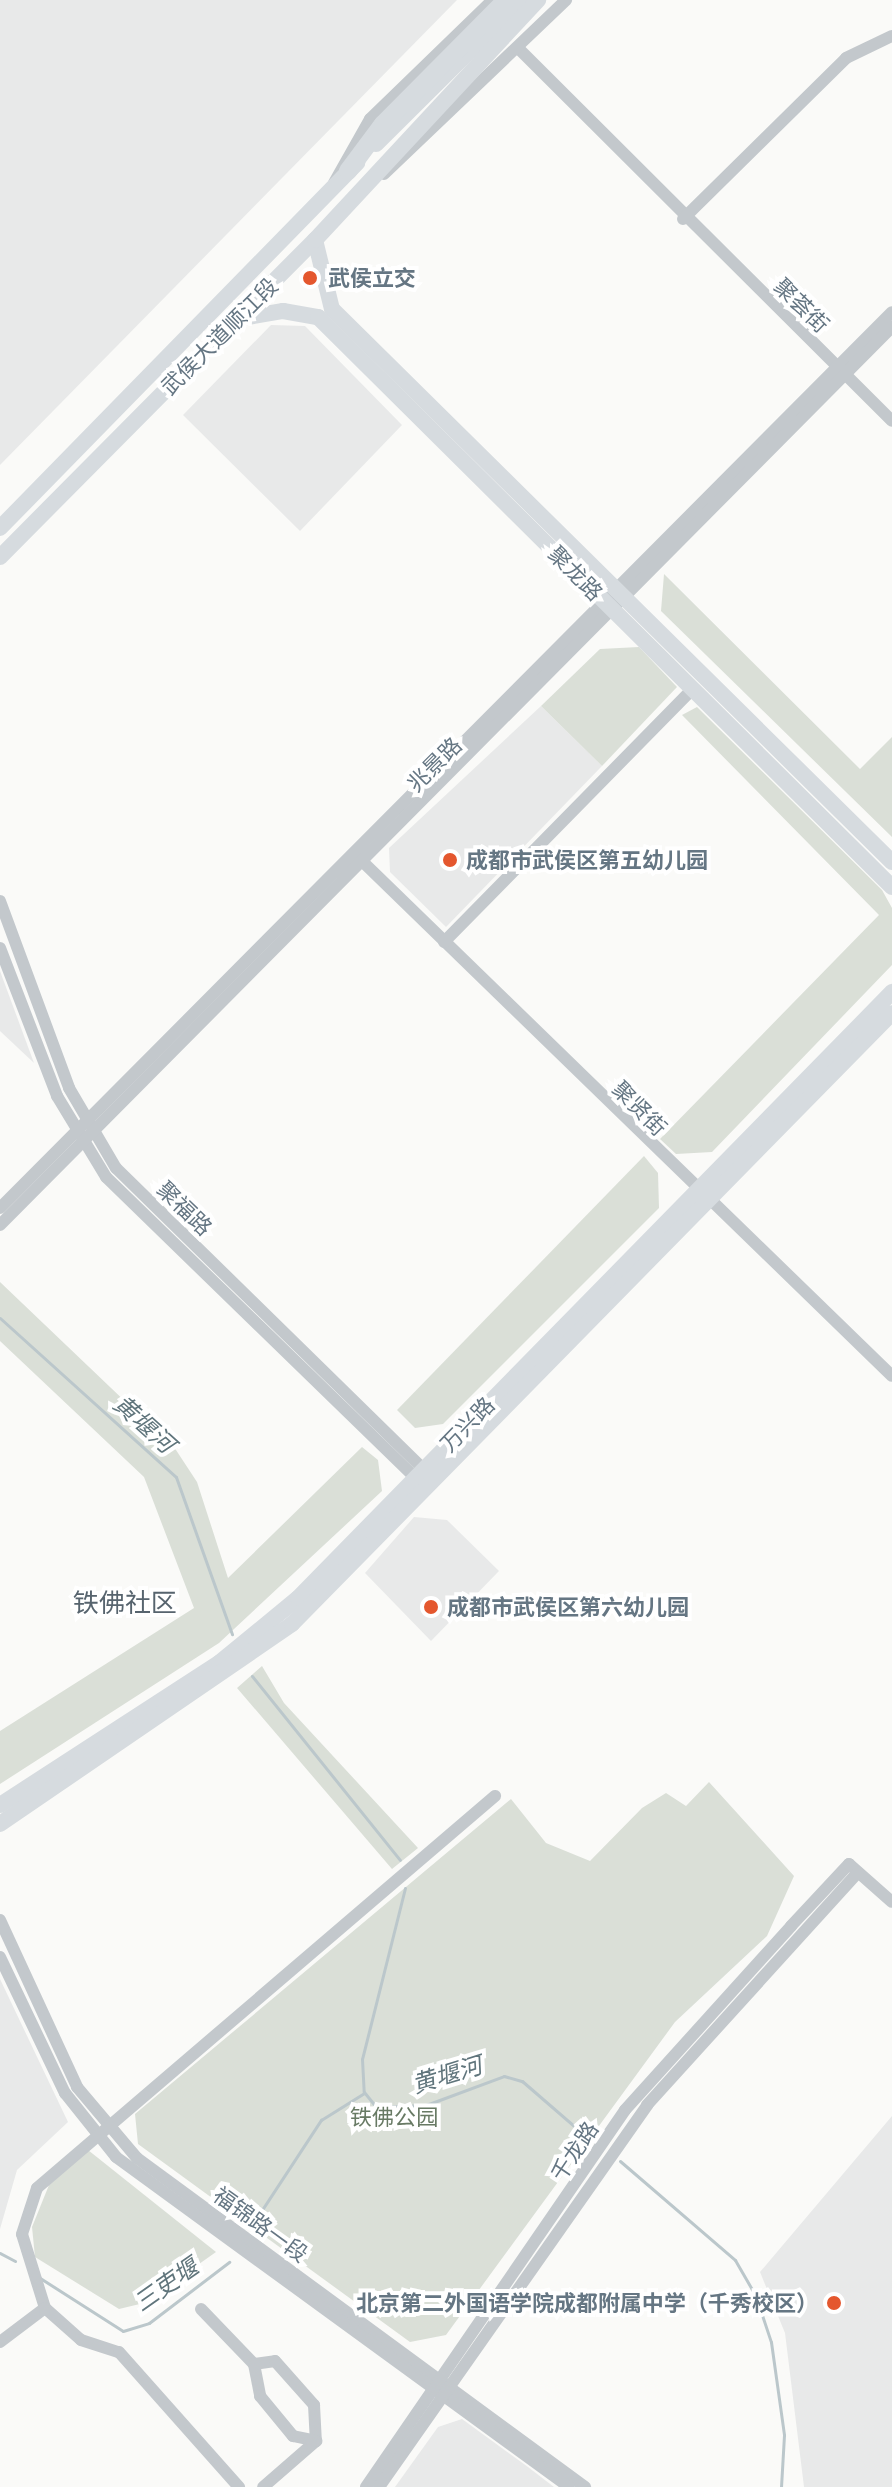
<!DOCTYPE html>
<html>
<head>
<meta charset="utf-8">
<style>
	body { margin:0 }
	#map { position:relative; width:892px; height:2487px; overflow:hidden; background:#fafaf8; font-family:Ubuntu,"Noto Sans SC",sans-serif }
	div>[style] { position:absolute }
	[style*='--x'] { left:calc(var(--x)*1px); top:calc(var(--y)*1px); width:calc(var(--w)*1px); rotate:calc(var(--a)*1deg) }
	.built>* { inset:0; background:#e8e9e9 }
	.green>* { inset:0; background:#dadfd7 }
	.stream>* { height:3px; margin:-1.5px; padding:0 1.5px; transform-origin:1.5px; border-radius:1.5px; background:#bbc7cb }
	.minor>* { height:12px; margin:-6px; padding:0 6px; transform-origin:6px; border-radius:6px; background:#c3c8cc }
	.major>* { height:16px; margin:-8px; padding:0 8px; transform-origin:8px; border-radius:8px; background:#d6dbdf }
	.highway>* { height:18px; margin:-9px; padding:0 9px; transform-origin:9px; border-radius:9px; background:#d6dbdf }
	.dots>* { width:22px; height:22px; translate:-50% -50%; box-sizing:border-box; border:4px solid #fff; border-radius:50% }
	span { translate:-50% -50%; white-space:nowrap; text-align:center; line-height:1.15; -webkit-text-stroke:8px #fff; paint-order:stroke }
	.poi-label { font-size:22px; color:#657683; font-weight:700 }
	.left { translate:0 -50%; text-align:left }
	.right { translate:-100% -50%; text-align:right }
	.street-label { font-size:22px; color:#657683 }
	.park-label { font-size:22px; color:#687a64 }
	.water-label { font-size:24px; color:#60757c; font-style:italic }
	.quarter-label { font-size:26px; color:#57646e }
</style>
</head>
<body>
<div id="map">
	<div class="built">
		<div style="clip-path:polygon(0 0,457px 0,0 465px)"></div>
		<div style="clip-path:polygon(271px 325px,305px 326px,402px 425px,300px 531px,183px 415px)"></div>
		<div style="clip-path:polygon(541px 706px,602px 766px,446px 927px,390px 872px,389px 848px)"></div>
		<div style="clip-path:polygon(0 971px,34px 1063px,0 1031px)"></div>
		<div style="clip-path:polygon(414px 1517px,447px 1520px,499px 1571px,431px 1641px,365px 1573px)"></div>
		<div style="clip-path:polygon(0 1979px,68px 2122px,17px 2170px,0 2229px)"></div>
		<div style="clip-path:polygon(892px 2116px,892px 2487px,804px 2487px,785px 2333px,760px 2272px)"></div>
		<div style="clip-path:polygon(462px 2419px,528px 2467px,554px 2487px,395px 2487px,438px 2427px)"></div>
	</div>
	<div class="green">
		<div style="clip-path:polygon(664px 574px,860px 769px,892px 737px,892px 837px,661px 611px)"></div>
		<div style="clip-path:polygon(639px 647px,677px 687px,602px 766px,541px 706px,600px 649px)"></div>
		<div style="clip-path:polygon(697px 707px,882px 890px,892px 908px,892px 965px,712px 1152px,676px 1154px,660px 1139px,879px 915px,682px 715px)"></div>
		<div style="clip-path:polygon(644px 1156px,658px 1173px,659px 1208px,443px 1424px,415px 1428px,397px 1410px)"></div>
		<div style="clip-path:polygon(0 1282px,176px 1450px,197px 1482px,228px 1578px,362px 1447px,378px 1460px,382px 1491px,219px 1643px,0 1784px,0 1731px,194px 1608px,144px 1477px,0 1341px)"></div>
		<div style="clip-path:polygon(262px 1666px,284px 1703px,418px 1848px,392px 1869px,237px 1688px)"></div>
		<div style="clip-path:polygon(709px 1782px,794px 1876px,767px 1936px,675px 2022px,446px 2335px,410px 2342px,138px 2144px,135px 2114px,511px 1799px,546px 1843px,590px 1861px,642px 1808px,666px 1793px,686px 1806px)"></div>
		<div style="clip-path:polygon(88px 2150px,216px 2252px,144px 2303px,119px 2309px,35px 2257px,32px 2227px,49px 2185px)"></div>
	</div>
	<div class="stream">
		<div style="--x:0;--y:1318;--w:237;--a:42.1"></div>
		<div style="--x:176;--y:1477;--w:167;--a:70.4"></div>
		<div style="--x:252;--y:1676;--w:236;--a:51.2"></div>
		<div style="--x:405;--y:1888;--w:176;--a:104.1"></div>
		<div style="--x:362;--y:2059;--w:33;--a:87"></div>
		<div style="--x:364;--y:2092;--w:19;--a:51"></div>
		<div style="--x:376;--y:2107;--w:50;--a:-2.3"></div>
		<div style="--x:426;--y:2105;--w:83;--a:-20.4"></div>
		<div style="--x:504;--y:2076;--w:19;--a:16"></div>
		<div style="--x:522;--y:2081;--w:90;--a:40.9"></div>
		<div style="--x:620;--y:2161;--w:152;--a:40.7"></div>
		<div style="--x:735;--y:2260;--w:39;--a:60"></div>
		<div style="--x:755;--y:2294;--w:51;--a:71.6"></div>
		<div style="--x:771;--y:2342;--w:94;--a:82"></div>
		<div style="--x:784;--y:2435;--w:52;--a:93.3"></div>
		<div style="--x:252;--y:2225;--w:126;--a:-56.7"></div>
		<div style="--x:321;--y:2120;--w:51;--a:-32.1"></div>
		<div style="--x:0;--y:2253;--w:17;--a:28"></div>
		<div style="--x:40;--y:2278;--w:98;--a:32.6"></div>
		<div style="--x:123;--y:2331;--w:27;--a:-17"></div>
		<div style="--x:149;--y:2323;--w:101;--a:-37.3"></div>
	</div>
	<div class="minor">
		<div style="--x:518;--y:48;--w:528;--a:44.92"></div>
		<div style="--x:384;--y:174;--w:252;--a:-43.7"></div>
		<div style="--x:334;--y:183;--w:73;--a:-60.6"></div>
		<div style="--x:370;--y:119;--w:171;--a:-44.1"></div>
		<div style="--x:683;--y:219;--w:229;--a:-44.6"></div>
		<div style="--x:846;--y:58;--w:51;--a:-25.6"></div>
		<div style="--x:364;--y:863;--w:736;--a:44.17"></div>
		<div style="--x:0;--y:901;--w:199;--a:69.7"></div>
		<div style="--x:69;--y:1088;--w:93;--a:59.6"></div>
		<div style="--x:116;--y:1168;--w:438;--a:44.4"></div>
		<div style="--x:444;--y:942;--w:355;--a:-45.5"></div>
		<div style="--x:0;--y:948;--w:159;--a:68.9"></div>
		<div style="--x:57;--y:1096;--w:95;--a:58.8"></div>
		<div style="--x:106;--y:1177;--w:439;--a:44.2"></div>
		<div style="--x:0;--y:1208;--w:1264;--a:-45.13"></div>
		<div style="--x:0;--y:1225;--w:1266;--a:-45.19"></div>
		<div style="--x:0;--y:1920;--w:184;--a:65.2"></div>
		<div style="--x:77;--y:2087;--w:93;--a:49.8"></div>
		<div style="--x:137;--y:2158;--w:556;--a:36.29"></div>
		<div style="--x:0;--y:1957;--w:151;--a:64.5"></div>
		<div style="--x:65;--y:2093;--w:82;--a:51.4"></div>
		<div style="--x:116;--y:2157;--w:560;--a:36.07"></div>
		<div style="--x:45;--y:2308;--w:77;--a:-107.3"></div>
		<div style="--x:22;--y:2234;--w:48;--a:-71.9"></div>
		<div style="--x:37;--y:2188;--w:603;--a:-40.56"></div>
		<div style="--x:201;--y:2309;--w:76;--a:46.1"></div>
		<div style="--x:254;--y:2364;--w:21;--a:-8"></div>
		<div style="--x:275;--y:2361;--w:59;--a:48.4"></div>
		<div style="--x:314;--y:2405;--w:36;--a:87"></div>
		<div style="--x:316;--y:2441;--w:70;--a:139"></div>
		<div style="--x:0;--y:2342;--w:56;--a:-37.1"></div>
		<div style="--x:45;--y:2308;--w:48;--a:41.6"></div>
		<div style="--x:81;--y:2340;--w:40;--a:18"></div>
		<div style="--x:119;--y:2352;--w:181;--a:48.4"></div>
		<div style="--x:254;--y:2364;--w:33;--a:79"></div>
		<div style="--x:260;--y:2396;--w:52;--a:50.5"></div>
		<div style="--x:293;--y:2436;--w:24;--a:12"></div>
		<div style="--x:366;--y:2487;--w:457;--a:-55.5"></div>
		<div style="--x:625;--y:2110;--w:248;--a:-47.9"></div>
		<div style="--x:791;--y:1926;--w:85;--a:-46.9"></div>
		<div style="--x:849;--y:1864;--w:57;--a:41.5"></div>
		<div style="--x:379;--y:2487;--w:467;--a:-54.9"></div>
		<div style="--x:647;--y:2105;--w:314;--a:-47.8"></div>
	</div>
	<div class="major">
		<div style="--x:376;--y:144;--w:204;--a:-44.8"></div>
		<div style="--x:315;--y:240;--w:71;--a:76.2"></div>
		<div style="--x:332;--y:309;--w:787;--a:44.64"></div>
		<div style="--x:236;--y:319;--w:48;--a:-9.7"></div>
		<div style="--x:283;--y:311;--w:36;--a:10"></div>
		<div style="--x:318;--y:317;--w:809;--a:44.8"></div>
		<div style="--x:0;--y:528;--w:511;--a:-45.63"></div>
		<div style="--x:0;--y:557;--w:447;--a:-45.2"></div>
		<div style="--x:315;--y:240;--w:328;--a:-47.1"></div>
		<div style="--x:0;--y:1805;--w:261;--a:-33"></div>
		<div style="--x:219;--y:1663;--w:102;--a:-39.4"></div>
		<div style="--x:298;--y:1598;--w:849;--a:-45.57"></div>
		<div style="--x:0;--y:1824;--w:354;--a:-34.4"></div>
		<div style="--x:292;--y:1624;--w:856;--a:-45.52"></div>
	</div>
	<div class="highway">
		<div style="--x:348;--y:171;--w:59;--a:-53.3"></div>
		<div style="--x:383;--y:124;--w:175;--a:-45.2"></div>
	</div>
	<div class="dots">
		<div style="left:310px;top:278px;background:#e4572e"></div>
		<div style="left:450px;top:860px;background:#e4572e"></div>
		<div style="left:431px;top:1607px;background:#e4572e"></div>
		<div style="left:834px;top:2303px;background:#e4572e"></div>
	</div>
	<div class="poi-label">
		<span class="left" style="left:328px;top:278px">武侯立交</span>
		<span class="left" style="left:466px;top:860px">成都市武侯区第五幼儿园</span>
		<span class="left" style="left:447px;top:1607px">成都市武侯区第六幼儿园</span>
		<span class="right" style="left:818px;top:2303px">北京第二外国语学院成都附属中学（千秀校区）</span>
	</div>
	<div class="street-label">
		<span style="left:802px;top:305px;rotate:44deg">聚荟街</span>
		<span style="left:219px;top:336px;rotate:-45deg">武侯大道顺江段</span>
		<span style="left:576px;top:573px;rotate:45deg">聚龙路</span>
		<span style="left:434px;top:764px;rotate:-45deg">兆景路</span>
		<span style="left:640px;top:1108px;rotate:45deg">聚贤街</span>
		<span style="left:185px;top:1208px;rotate:44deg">聚福路</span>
		<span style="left:467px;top:1424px;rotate:-46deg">万兴路</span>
		<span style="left:574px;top:2151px;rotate:-56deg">千龙路</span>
		<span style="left:261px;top:2224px;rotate:36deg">福锦路一段</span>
	</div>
	<div class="park-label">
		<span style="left:394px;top:2117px">铁佛公园</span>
	</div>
	<div class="water-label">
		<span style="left:144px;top:1424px;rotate:42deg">黄堰河</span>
		<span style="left:447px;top:2075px;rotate:-17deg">黄堰河</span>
		<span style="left:166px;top:2285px;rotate:-35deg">三吏堰</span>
	</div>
	<div class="quarter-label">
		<span style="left:125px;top:1603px">铁佛社区</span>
	</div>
</div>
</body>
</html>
